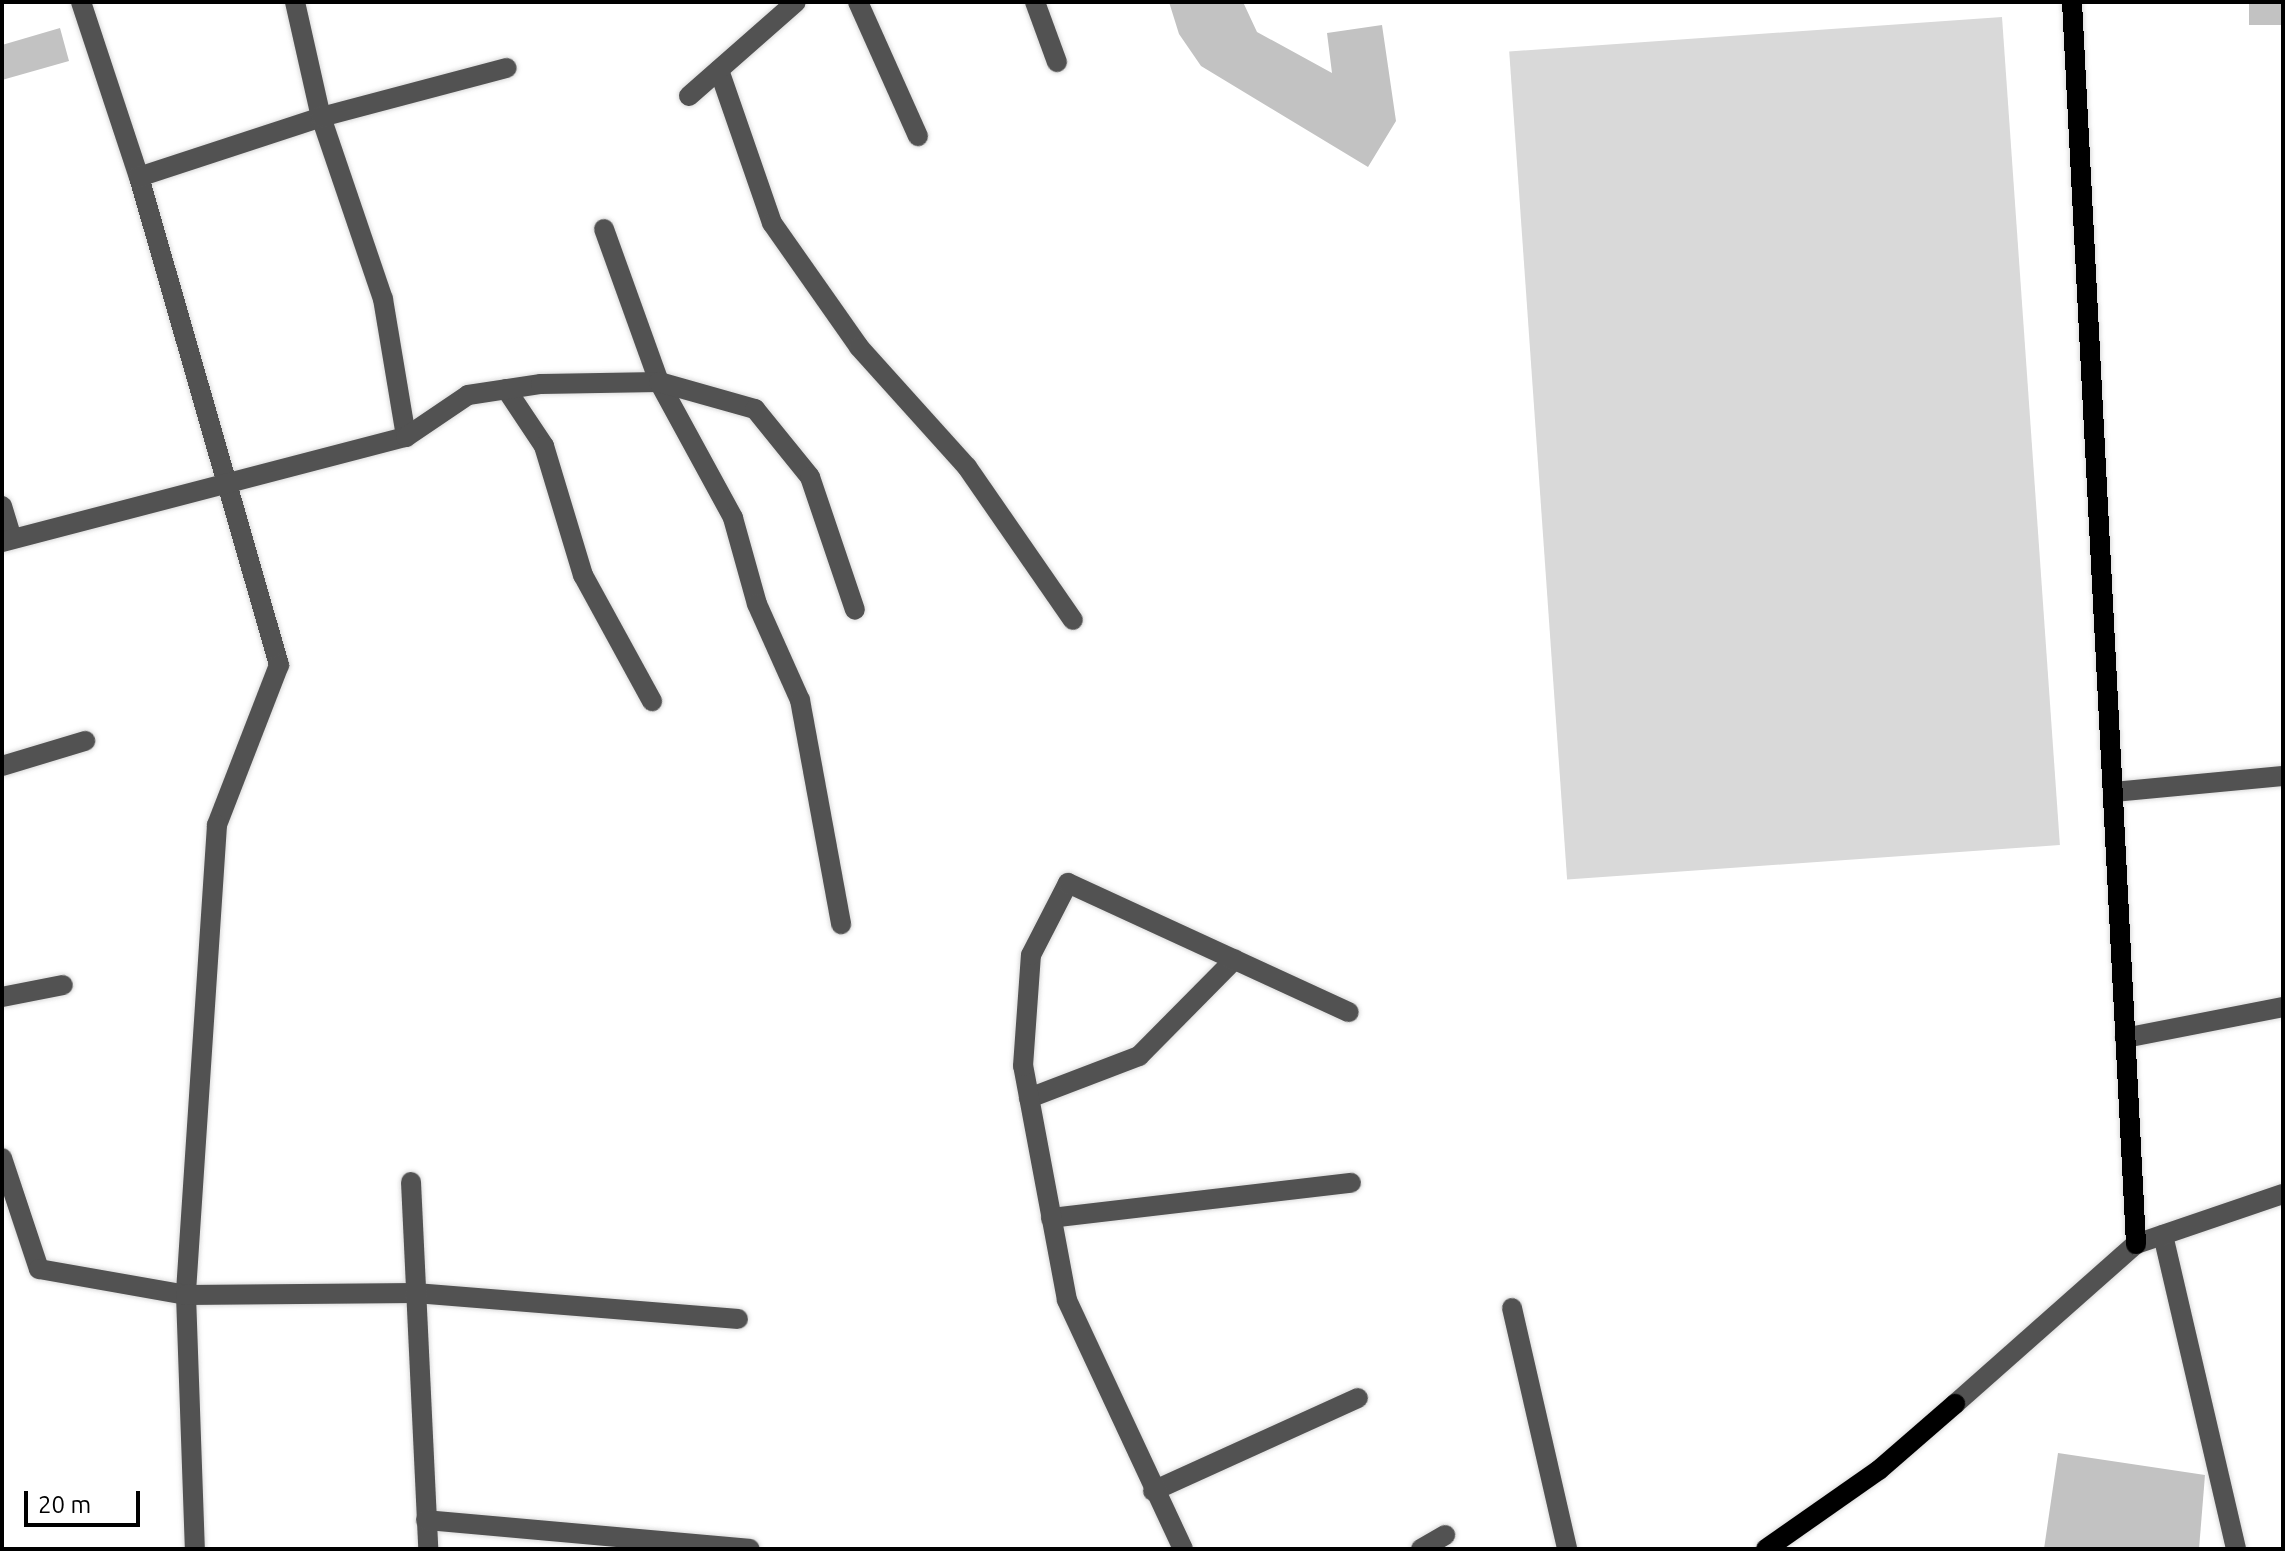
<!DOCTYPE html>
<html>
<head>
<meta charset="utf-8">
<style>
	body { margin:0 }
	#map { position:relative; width:2285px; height:1551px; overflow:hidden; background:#fff; font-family:Ubuntu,sans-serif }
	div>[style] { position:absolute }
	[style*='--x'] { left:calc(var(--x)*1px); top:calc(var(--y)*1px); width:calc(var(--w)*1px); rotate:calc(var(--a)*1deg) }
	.green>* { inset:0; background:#d9d9d9; transform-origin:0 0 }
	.building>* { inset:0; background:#c2c2c2; transform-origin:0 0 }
	.roads { filter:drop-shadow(0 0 2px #dbdbdb) drop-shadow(0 0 2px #dbdbdb) }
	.minor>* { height:20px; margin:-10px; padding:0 10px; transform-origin:10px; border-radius:10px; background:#525252 }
	.major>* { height:20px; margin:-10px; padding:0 10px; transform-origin:10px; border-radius:10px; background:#000 }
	span { translate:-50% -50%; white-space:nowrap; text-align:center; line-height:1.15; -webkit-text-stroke:6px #fff; paint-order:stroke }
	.frame { position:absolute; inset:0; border:4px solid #000; pointer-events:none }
	.scale { position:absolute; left:24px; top:1491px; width:116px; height:36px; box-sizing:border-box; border:4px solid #000; border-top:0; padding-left:10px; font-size:24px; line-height:28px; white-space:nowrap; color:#000; -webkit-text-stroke:6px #fff; paint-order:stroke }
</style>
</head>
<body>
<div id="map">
	<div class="green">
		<div style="left:2002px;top:17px;width:830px;height:494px;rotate:86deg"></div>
	</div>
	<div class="building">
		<div style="clip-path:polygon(1169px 2px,1243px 2px,1257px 32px,1332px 73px,1327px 33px,1382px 25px,1396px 121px,1368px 167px,1201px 66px,1179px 34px)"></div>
		<div style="left:2249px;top:2px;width:34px;height:23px"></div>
		<div style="clip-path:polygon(60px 28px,69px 61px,2px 80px,2px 45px)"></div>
		<div style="clip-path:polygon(2058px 1453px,2205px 1475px,2199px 1549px,2044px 1549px)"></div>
	</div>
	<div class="roads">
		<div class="minor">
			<div style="--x:81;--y:2;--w:184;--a:71.7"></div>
			<div style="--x:139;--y:177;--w:508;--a:73.99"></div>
			<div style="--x:279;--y:665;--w:172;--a:111.2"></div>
			<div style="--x:217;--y:825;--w:471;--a:93.8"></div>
			<div style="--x:186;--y:1295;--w:254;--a:88"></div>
			<div style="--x:295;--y:2;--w:118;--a:77.3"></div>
			<div style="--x:321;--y:117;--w:192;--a:71.2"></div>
			<div style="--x:383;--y:299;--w:140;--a:80.5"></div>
			<div style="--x:858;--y:2;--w:147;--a:65.9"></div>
			<div style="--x:1035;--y:2;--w:64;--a:69.9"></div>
			<div style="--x:719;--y:70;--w:162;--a:70.9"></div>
			<div style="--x:772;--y:223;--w:151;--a:54.9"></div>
			<div style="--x:859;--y:347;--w:161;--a:48"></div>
			<div style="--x:967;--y:467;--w:186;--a:55.3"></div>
			<div style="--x:689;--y:96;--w:142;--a:-41.3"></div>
			<div style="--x:139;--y:177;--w:192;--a:-18.2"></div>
			<div style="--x:321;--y:117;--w:192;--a:-14.8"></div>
			<div style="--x:604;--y:229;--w:163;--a:70.2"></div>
			<div style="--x:659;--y:382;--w:155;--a:61.4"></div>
			<div style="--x:733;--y:518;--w:89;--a:74.4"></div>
			<div style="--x:757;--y:604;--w:105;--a:65.9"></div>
			<div style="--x:800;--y:700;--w:228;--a:79.6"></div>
			<div style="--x:506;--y:389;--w:69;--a:56.3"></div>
			<div style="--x:544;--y:446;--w:135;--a:73.2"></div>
			<div style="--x:583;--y:575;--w:144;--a:61.3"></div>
			<div style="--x:2;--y:506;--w:34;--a:73"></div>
			<div style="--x:2;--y:542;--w:417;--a:-14.6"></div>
			<div style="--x:406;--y:437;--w:75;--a:-34.1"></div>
			<div style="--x:468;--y:395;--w:74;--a:-8.6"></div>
			<div style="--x:541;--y:384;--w:118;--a:-1"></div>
			<div style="--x:659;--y:382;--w:100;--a:15.7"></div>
			<div style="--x:755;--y:409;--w:87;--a:51"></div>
			<div style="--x:810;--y:477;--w:140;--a:71.3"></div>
			<div style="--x:2;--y:766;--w:87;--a:-16.8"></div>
			<div style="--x:2113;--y:792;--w:171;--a:-5.4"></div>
			<div style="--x:2;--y:997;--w:62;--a:-11.1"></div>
			<div style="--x:2125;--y:1038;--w:161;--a:-11.1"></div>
			<div style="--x:1029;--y:1098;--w:118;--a:-20.9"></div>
			<div style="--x:1139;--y:1056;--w:136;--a:-45.3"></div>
			<div style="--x:2;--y:1158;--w:117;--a:71.6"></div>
			<div style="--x:39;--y:1269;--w:149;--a:10"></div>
			<div style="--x:186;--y:1295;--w:230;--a:-0.5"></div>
			<div style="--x:416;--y:1293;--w:323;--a:4.6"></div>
			<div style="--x:411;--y:1182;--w:367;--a:87.3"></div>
			<div style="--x:1051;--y:1218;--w:302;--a:-6.7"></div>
			<div style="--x:2163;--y:1235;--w:322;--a:76.9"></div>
			<div style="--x:1512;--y:1308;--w:247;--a:77.1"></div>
			<div style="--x:1955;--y:1404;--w:242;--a:-41.5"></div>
			<div style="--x:2136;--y:1244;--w:155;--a:-18.8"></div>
			<div style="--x:1153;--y:1491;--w:225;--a:-24.4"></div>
			<div style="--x:426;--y:1520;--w:325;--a:5.1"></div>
			<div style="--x:1183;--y:1549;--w:275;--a:-115"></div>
			<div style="--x:1067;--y:1300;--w:238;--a:-100.6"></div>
			<div style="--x:1023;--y:1066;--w:111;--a:-85.9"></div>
			<div style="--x:1031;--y:955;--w:81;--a:-62.8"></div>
			<div style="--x:1068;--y:883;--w:309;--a:24.7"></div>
			<div style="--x:1421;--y:1549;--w:28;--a:-30"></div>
		</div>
		<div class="major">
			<div style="--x:2072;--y:2;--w:1244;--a:87.05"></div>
			<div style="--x:1766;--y:1549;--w:138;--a:-35"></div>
			<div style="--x:1879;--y:1470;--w:101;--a:-41"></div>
		</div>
	</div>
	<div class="frame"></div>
	<div class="scale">20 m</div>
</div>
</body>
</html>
